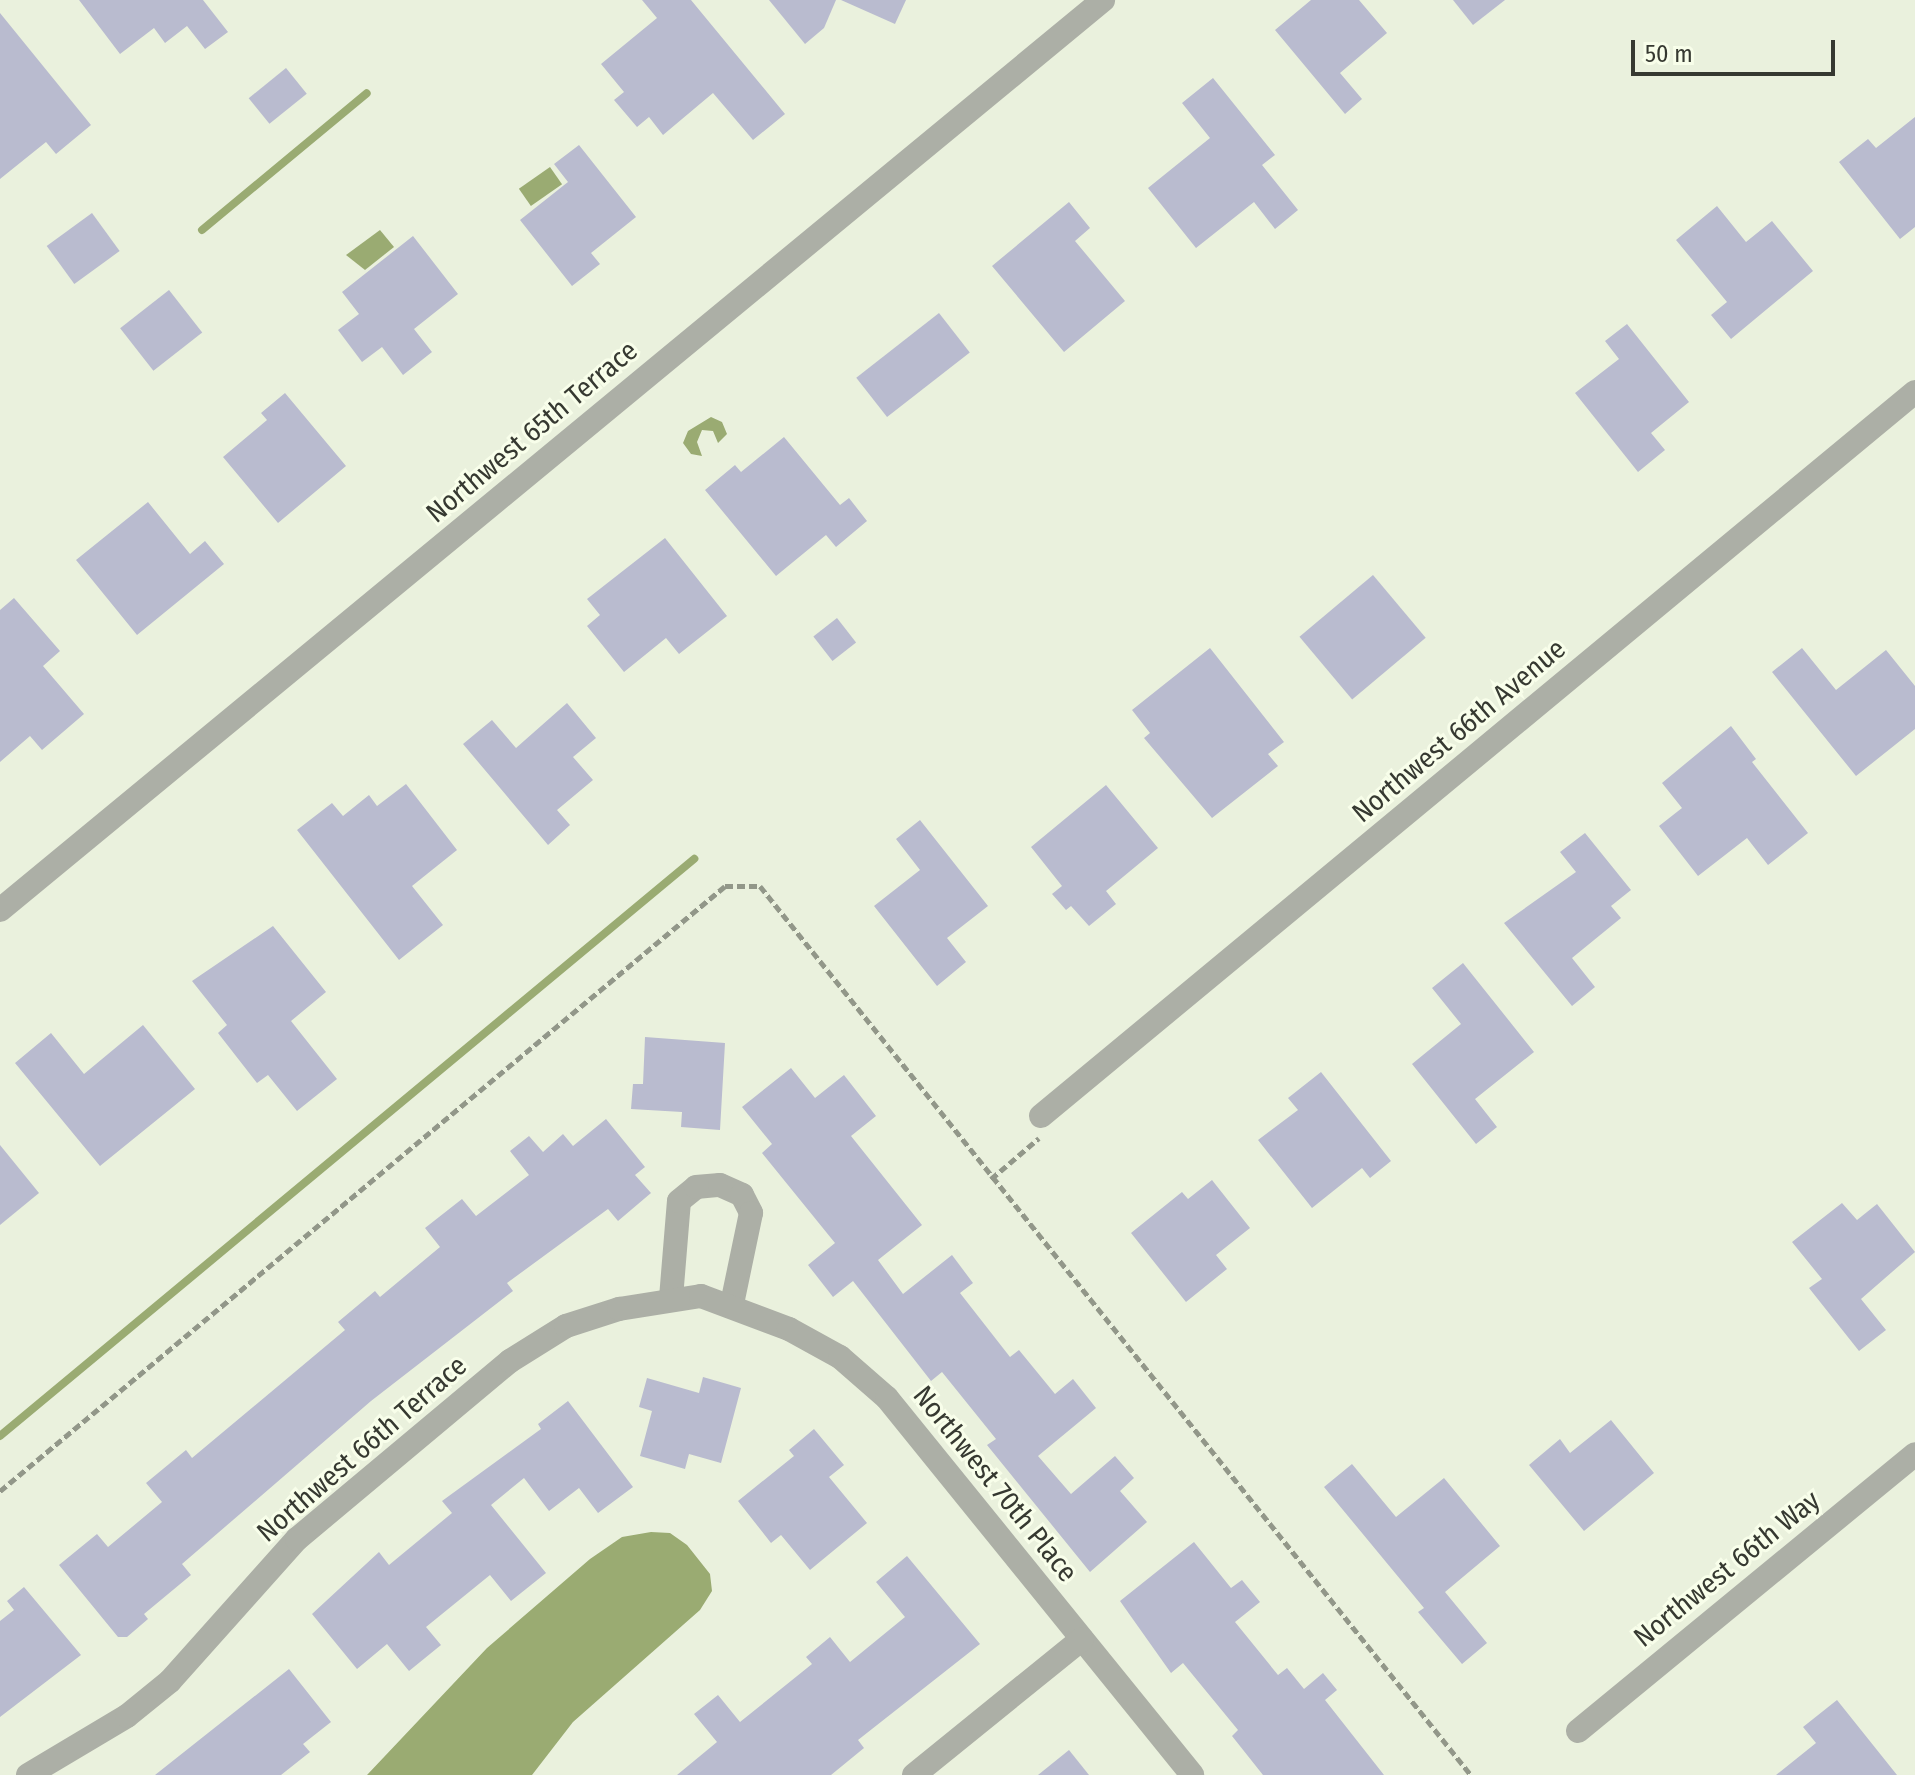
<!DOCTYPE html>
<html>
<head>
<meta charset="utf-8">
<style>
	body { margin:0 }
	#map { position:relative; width:1915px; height:1775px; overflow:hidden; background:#eaf1dd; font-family:"Fira Sans Condensed",sans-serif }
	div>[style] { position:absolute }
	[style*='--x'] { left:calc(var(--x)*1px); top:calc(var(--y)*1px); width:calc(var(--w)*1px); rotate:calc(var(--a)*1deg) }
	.water>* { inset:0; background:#9aab72; transform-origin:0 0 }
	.stream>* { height:8px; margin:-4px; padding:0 4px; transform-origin:4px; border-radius:4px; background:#9aab72 }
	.building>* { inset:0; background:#b9bbcf; transform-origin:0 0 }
	.path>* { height:5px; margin-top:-2.5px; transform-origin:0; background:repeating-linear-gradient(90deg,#929789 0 8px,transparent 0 12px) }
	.street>* { height:24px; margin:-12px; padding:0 12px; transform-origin:12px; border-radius:12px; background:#acafa6 }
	span { translate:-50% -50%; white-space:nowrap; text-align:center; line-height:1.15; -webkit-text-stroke:6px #f8feea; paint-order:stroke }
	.street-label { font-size:28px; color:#363931 }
	.scale { position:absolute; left:1631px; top:40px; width:204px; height:36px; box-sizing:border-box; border:4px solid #363931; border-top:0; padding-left:10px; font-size:24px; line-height:28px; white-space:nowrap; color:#363931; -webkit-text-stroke:6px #f8feea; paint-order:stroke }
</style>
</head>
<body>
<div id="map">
	<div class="water">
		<div style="left:550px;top:167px;width:21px;height:38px;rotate:55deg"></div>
		<div style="clip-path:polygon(380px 230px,394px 247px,365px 270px,346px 255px)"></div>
		<div style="clip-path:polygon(711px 417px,722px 422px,727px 434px,718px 443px,713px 431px,702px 430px,697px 442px,702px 456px,691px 454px,683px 443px,688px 431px)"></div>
		<div style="clip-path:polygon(651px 1532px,670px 1533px,687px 1545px,710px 1574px,712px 1591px,700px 1610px,573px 1722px,532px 1775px,367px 1775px,487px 1648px,590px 1559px,622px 1537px)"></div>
	</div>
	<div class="stream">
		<div style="--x:202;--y:230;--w:214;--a:-39.7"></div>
		<div style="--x:0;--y:1436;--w:903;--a:-39.74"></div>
	</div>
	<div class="building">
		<div style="clip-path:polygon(79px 0,203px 0,228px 32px,205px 49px,187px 26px,165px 43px,154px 28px,120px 54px)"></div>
		<div style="clip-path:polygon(642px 0,691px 0,785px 114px,753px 140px,713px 93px,663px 135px,649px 117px,637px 127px,614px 100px,624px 92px,601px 64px,657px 18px)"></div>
		<div style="clip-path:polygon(769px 0,836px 0,824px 28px,805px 44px)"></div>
		<div style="clip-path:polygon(841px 0,906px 0,895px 24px)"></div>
		<div style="clip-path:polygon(1311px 0,1359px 0,1387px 33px,1340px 73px,1362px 99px,1345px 114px,1275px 30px)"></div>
		<div style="clip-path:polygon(1453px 0,1505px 0,1473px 25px)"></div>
		<div style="clip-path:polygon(0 13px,91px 125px,56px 154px,46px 142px,0 179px)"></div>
		<div style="left:286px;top:68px;width:33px;height:48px;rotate:51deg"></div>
		<div style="clip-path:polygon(1213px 78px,1275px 155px,1262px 165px,1298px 210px,1275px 229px,1254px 202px,1196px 248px,1148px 188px,1210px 138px,1182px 103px)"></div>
		<div style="clip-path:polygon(1915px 117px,1915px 227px,1900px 239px,1839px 162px,1868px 139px,1876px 148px)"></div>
		<div style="clip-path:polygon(579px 145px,636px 217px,591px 253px,600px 264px,572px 286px,520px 220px,568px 182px,554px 164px)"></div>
		<div style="clip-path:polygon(1069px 202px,1090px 228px,1075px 241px,1125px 301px,1064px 352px,992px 266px)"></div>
		<div style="clip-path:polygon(1717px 206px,1746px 242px,1772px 221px,1813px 271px,1731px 339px,1711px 315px,1727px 302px,1676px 240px)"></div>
		<div style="left:92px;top:213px;width:47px;height:56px;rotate:54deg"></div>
		<div style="clip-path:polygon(413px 236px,458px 294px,414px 329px,432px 352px,403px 375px,382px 347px,362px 362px,338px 330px,359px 314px,342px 292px)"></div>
		<div style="left:169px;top:290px;width:54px;height:62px;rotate:52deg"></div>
		<div style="left:939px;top:313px;width:50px;height:105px;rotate:52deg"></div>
		<div style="clip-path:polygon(1627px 324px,1689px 402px,1651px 433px,1665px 450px,1638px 472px,1575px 393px,1619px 359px,1605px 341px)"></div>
		<div style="clip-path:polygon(285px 393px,346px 466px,278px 523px,223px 457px,267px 420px,261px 413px)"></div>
		<div style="clip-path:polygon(784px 437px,840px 505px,849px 498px,867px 521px,836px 547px,826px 535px,776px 576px,705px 490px,735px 465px,741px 472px)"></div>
		<div style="clip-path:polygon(148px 502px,190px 554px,205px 541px,224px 564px,137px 635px,76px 560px)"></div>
		<div style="clip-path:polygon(665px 538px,727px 616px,679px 654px,666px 638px,624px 672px,587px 626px,600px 615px,587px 599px)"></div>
		<div style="left:1373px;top:575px;width:82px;height:96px;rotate:50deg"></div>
		<div style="clip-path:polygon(14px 598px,60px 651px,43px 666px,84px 714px,42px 750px,30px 736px,0 762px,0 610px)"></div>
		<div style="left:837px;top:618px;width:31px;height:30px;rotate:52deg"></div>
		<div style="clip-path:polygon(1210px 648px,1284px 742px,1268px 754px,1278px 766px,1212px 818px,1144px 738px,1150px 733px,1132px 710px)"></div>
		<div style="clip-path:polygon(1802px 648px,1836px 690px,1886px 650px,1915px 686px,1915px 729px,1856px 776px,1772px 672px)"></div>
		<div style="clip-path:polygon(567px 703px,596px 738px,573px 757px,593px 780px,557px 810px,570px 825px,548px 845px,463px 744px,492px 720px,516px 748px)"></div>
		<div style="clip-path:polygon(1731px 726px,1756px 759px,1752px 762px,1808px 833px,1768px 865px,1747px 838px,1698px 876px,1659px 826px,1682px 808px,1662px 783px)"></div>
		<div style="clip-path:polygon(406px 784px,457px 850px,412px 886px,443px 925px,399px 960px,297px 830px,332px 803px,343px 816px,369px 795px,377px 806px)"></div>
		<div style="clip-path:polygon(1106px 785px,1158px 848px,1106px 891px,1116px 904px,1089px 926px,1071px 906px,1066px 910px,1052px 894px,1062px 886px,1031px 847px)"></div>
		<div style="clip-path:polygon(920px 820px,988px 906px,947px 938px,966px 962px,937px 986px,874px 906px,920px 870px,896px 839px)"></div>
		<div style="clip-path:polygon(1585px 833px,1631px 890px,1611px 906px,1621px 918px,1572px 958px,1595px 987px,1572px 1006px,1504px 923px,1576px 872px,1560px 852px)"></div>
		<div style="clip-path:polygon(273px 926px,326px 992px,291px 1021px,337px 1079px,297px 1111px,268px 1075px,257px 1083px,218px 1033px,227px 1025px,192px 981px)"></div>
		<div style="clip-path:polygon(1463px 963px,1534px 1052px,1475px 1099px,1497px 1127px,1476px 1144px,1412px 1064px,1461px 1024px,1432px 988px)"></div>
		<div style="clip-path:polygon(143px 1025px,195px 1089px,100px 1166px,15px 1063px,51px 1033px,84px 1074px)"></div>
		<div style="clip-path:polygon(645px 1037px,725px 1043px,720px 1130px,681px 1127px,682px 1112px,631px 1109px,633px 1084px,643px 1084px)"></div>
		<div style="clip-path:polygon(791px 1068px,815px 1098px,844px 1075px,876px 1116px,851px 1136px,922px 1225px,878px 1260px,903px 1294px,952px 1255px,973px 1283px,960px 1293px,1010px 1357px,1019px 1350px,1055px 1394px,1073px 1379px,1096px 1408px,1038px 1456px,1071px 1494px,1115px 1456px,1134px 1478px,1120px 1491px,1147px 1522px,1090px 1572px,987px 1445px,996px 1439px,942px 1372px,931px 1381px,853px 1281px,833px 1297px,808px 1265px,835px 1243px,762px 1153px,772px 1144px,742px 1107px)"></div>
		<div style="clip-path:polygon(1321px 1072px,1391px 1161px,1370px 1178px,1362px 1168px,1312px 1208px,1258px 1140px,1298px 1110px,1288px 1098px)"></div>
		<div style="clip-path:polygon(606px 1119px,645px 1167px,635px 1175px,651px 1193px,618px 1221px,608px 1209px,507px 1283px,513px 1291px,371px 1401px,182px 1564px,191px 1575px,144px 1614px,148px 1619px,127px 1637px,118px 1637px,59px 1565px,97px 1534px,108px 1547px,162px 1502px,146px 1483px,186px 1450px,192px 1458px,345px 1330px,338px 1322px,375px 1291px,380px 1297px,440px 1247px,425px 1228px,462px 1199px,476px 1216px,529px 1175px,510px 1151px,529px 1136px,543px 1152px,563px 1134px,573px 1146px)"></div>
		<div style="clip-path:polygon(0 1145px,39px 1193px,0 1225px)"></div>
		<div style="clip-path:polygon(1212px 1180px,1250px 1228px,1216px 1255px,1227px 1269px,1186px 1302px,1131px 1233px,1182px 1192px,1188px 1199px)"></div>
		<div style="clip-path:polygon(1842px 1203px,1857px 1220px,1877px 1204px,1915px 1252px,1861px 1299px,1886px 1330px,1859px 1351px,1809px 1288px,1822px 1279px,1792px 1242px)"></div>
		<div style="clip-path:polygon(703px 1377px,741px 1388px,721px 1463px,689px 1454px,685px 1469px,640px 1456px,652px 1411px,639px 1407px,647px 1378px,699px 1393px)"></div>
		<div style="clip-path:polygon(568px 1401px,633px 1487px,598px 1513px,579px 1488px,549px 1511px,524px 1478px,491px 1505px,546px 1573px,511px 1601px,490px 1575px,426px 1627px,441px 1645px,409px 1671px,387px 1644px,357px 1669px,312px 1614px,379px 1552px,389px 1565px,452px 1513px,442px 1501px,541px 1429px,538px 1424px)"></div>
		<div style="clip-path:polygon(1611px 1420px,1654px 1473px,1584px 1531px,1529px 1465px,1560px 1439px,1570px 1453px)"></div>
		<div style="clip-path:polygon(814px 1429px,844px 1465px,829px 1477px,867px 1523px,810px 1570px,781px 1535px,771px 1543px,738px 1501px,794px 1456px,789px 1450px)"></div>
		<div style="clip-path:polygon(1352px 1464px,1396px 1517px,1444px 1478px,1500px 1546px,1445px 1592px,1487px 1643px,1462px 1664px,1418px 1612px,1424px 1608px,1324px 1487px)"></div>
		<div style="clip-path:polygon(1194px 1542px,1231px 1588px,1242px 1580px,1260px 1602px,1235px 1622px,1278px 1675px,1287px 1668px,1304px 1689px,1323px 1673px,1337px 1690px,1325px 1700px,1384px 1775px,1263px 1775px,1232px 1736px,1238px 1730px,1183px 1663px,1171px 1673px,1120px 1601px)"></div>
		<div style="clip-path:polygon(907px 1556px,980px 1644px,858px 1740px,864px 1748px,831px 1775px,677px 1775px,717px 1742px,694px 1714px,718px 1695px,740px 1722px,812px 1664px,806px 1657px,830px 1637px,850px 1662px,905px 1617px,876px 1582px)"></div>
		<div style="clip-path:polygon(24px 1587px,81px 1655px,0 1717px,0 1621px,14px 1610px,7px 1601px)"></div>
		<div style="clip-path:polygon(289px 1669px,331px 1722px,303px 1744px,310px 1752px,281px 1775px,155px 1775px)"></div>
		<div style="clip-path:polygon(1837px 1700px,1897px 1775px,1776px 1775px,1816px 1743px,1803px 1727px)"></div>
		<div style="clip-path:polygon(1069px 1750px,1089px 1775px,1038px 1775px)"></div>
	</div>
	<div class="path">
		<div style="--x:991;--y:1179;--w:63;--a:-40.5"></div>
		<div style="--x:0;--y:1491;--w:944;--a:-39.84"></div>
		<div style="--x:725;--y:886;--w:35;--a:0"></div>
		<div style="--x:760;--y:886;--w:1138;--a:51.35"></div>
	</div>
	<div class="street">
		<div style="--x:0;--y:910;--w:1430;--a:-39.52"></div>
		<div style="--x:1041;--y:1116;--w:1135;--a:-39.64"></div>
		<div style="--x:671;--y:1298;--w:97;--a:-85.3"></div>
		<div style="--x:679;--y:1201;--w:22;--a:-39"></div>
		<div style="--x:696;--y:1187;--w:24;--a:-5"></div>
		<div style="--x:720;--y:1185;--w:24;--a:24"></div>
		<div style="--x:742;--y:1195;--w:20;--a:63"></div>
		<div style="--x:751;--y:1213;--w:93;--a:101.8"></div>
		<div style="--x:1578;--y:1731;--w:436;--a:-39.4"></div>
		<div style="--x:28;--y:1775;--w:115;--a:-30.8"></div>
		<div style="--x:127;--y:1716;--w:55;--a:-39.1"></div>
		<div style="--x:170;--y:1681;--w:191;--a:-48.2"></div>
		<div style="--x:297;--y:1539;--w:278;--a:-39.9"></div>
		<div style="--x:510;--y:1361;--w:66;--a:-32"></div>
		<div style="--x:566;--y:1326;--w:56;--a:-17.8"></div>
		<div style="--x:619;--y:1309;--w:83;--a:-9"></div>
		<div style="--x:701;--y:1296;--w:94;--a:20.6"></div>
		<div style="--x:789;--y:1329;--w:58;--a:28.8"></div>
		<div style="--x:840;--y:1357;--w:62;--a:41.1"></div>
		<div style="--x:887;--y:1398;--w:485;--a:51"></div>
		<div style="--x:914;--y:1775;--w:216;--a:-39"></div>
	</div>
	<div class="street-label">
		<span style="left:532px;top:432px;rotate:-40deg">Northwest 65th Terrace</span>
		<span style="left:1459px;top:731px;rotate:-40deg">Northwest 66th Avenue</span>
		<span style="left:362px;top:1449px;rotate:-41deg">Northwest 66th Terrace</span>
		<span style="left:995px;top:1484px;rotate:51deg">Northwest 70th Place</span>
		<span style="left:1727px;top:1569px;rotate:-39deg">Northwest 66th Way</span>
	</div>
	<div class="scale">50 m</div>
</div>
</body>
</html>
